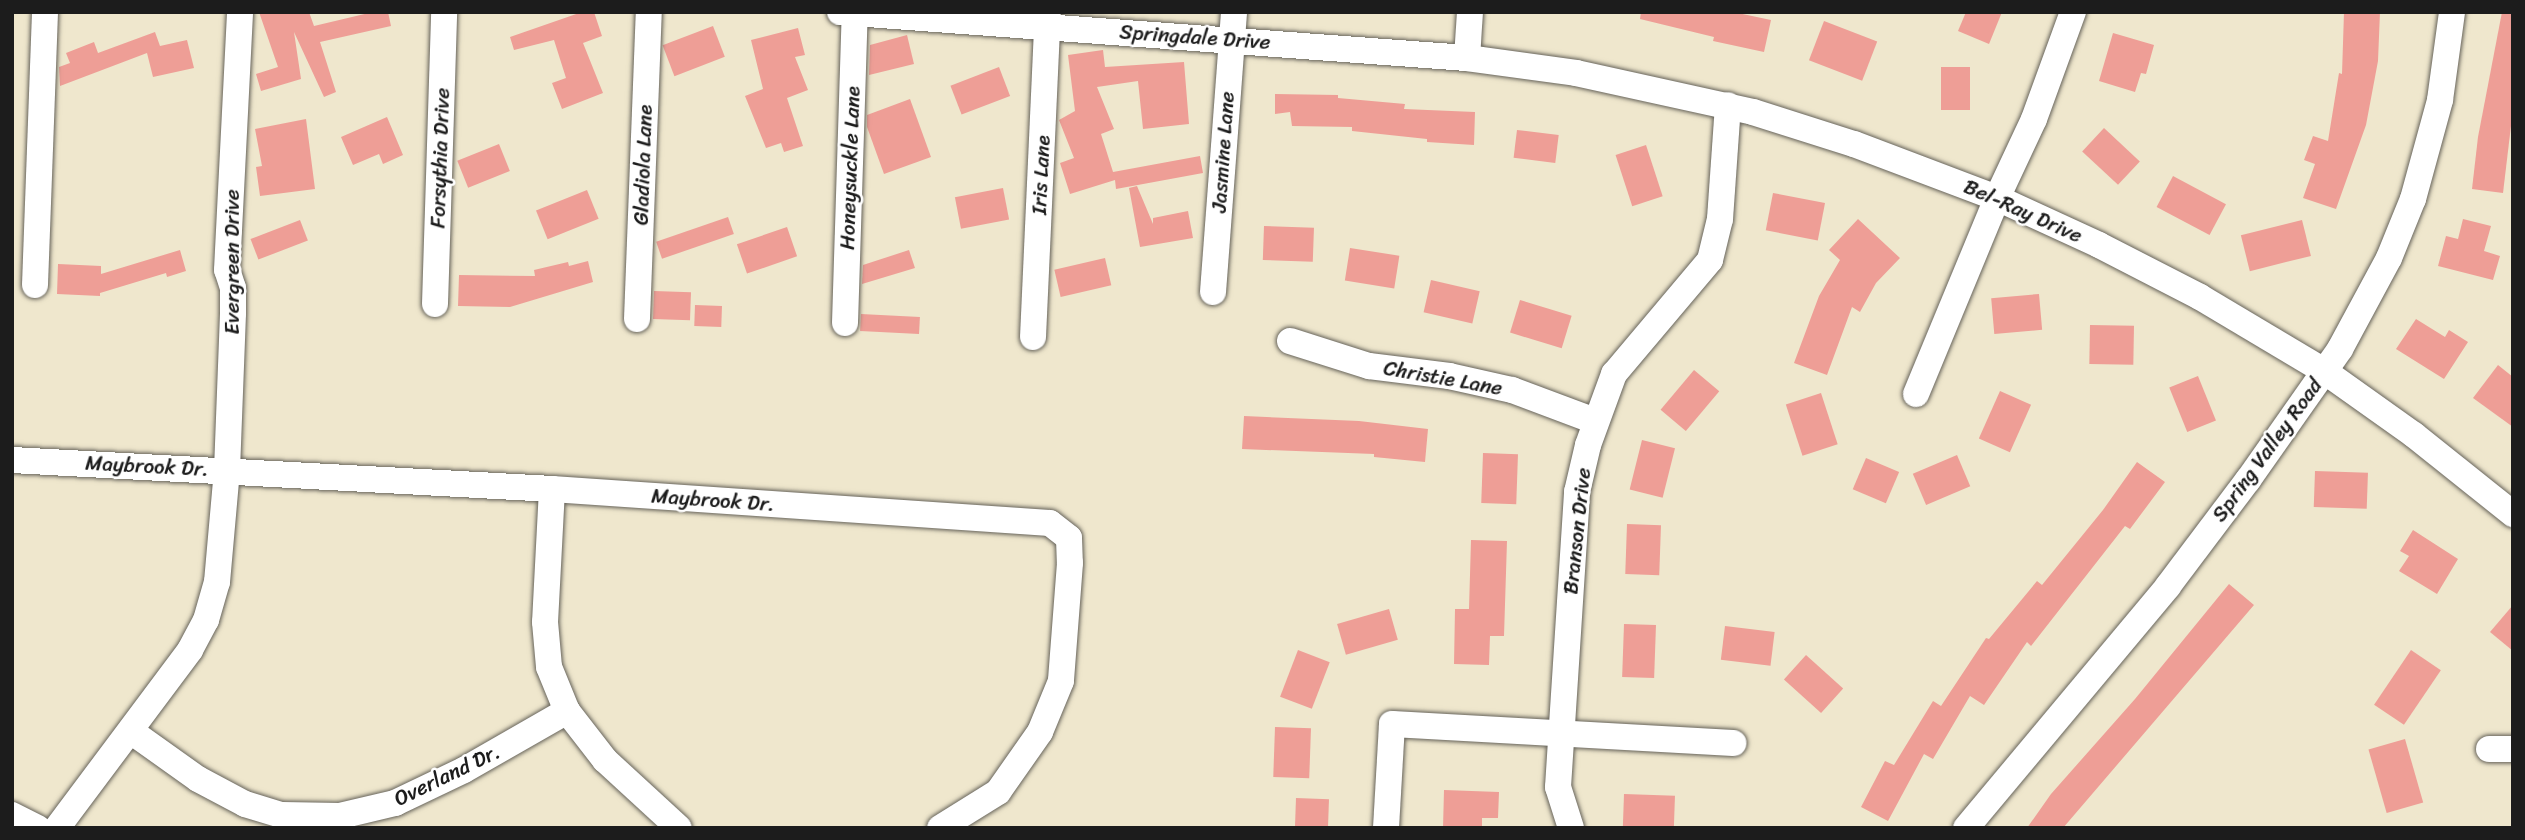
<!DOCTYPE html>
<html>
<head>
<meta charset="utf-8">
<style>
	body { margin:0 }
	#map { position:relative; width:2525px; height:840px; overflow:hidden; background:#efe7cd; font-family:Sriracha,sans-serif }
	div>[style] { position:absolute }
	[style*='--x'] { left:calc(var(--x)*1px); top:calc(var(--y)*1px); width:calc(var(--w)*1px); rotate:calc(var(--a)*1deg) }
	.building>* { inset:0; background:#ee9e96; transform-origin:0 0 }
	.roads { filter:drop-shadow(0 0 2px #66635a) drop-shadow(0 0 2px #66635a) }
	.minor>* { height:26px; margin:-13px; padding:0 13px; transform-origin:13px; border-radius:13px; background:#fff }
	span { translate:-50% -50%; white-space:nowrap; text-align:center; line-height:1.15; -webkit-text-stroke:5px #fff; paint-order:stroke }
	.street-label { font-size:21px; color:#1c1c1c }
	.frame { position:absolute; inset:0; border:14px solid #1c1c1c; pointer-events:none }
</style>
</head>
<body>
<div id="map">
	<div class="building">
		<div style="clip-path:polygon(259px 12px,309px 12px,314px 26px,373px 12px,388px 12px,391px 26px,320px 42px,336px 92px,324px 97px,294px 32px,301px 79px,261px 91px,256px 74px,278px 67px)"></div>
		<div style="clip-path:polygon(582px 12px,594px 12px,602px 36px,583px 43px,603px 93px,562px 109px,552px 83px,566px 78px,554px 40px,514px 50px,510px 37px)"></div>
		<div style="clip-path:polygon(1641px 12px,1733px 12px,1771px 20px,1764px 52px,1713px 41px,1714px 37px,1640px 19px)"></div>
		<div style="clip-path:polygon(1966px 12px,2002px 12px,1989px 44px,1958px 31px)"></div>
		<div style="clip-path:polygon(2344px 12px,2380px 12px,2378px 61px,2366px 125px,2336px 209px,2303px 198px,2315px 164px,2304px 160px,2313px 136px,2328px 141px,2339px 73px,2342px 74px)"></div>
		<div style="clip-path:polygon(2502px 12px,2513px 12px,2513px 109px,2503px 193px,2472px 189px,2478px 137px)"></div>
		<div style="left:1824px;top:21px;width:57px;height:42px;rotate:21deg"></div>
		<div style="left:713px;top:26px;width:33px;height:54px;rotate:69deg"></div>
		<div style="clip-path:polygon(798px 28px,805px 55px,795px 57px,808px 90px,787px 98px,803px 146px,784px 152px,781px 143px,766px 148px,745px 96px,763px 89px,751px 40px)"></div>
		<div style="clip-path:polygon(155px 32px,160px 46px,187px 40px,194px 68px,153px 77px,147px 53px,60px 86px,59px 67px,70px 63px,66px 53px,94px 42px,98px 53px)"></div>
		<div style="clip-path:polygon(2113px 33px,2154px 45px,2146px 74px,2141px 73px,2135px 92px,2099px 81px)"></div>
		<div style="clip-path:polygon(907px 35px,914px 64px,869px 75px,870px 45px)"></div>
		<div style="clip-path:polygon(1103px 50px,1105px 67px,1184px 62px,1189px 124px,1143px 129px,1138px 81px,1097px 87px,1114px 129px,1101px 134px,1114px 175px,1113px 172px,1200px 156px,1203px 173px,1116px 189px,1115px 180px,1070px 194px,1060px 163px,1074px 158px,1059px 120px,1075px 111px,1068px 55px)"></div>
		<div style="left:999px;top:67px;width:31px;height:52px;rotate:69deg"></div>
		<div style="left:1941px;top:67px;width:29px;height:43px"></div>
		<div style="clip-path:polygon(1275px 94px,1338px 95px,1338px 98px,1405px 104px,1404px 109px,1475px 112px,1474px 145px,1427px 142px,1427px 139px,1352px 131px,1352px 127px,1292px 126px,1290px 112px,1275px 114px)"></div>
		<div style="clip-path:polygon(910px 99px,931px 157px,884px 174px,867px 127px,867px 115px)"></div>
		<div style="clip-path:polygon(387px 117px,403px 155px,383px 164px,379px 154px,353px 165px,341px 137px)"></div>
		<div style="clip-path:polygon(306px 119px,315px 189px,260px 196px,256px 167px,262px 166px,255px 129px)"></div>
		<div style="left:2104px;top:128px;width:49px;height:32px;rotate:43deg"></div>
		<div style="left:1517px;top:130px;width:42px;height:28px;rotate:7deg"></div>
		<div style="left:499px;top:144px;width:29px;height:45px;rotate:68deg"></div>
		<div style="left:1646px;top:145px;width:54px;height:32px;rotate:72deg"></div>
		<div style="left:2173px;top:176px;width:60px;height:35px;rotate:28deg"></div>
		<div style="clip-path:polygon(1137px 186px,1153px 224px,1153px 218px,1188px 211px,1193px 238px,1140px 247px,1129px 188px)"></div>
		<div style="left:1003px;top:188px;width:32px;height:49px;rotate:79deg"></div>
		<div style="left:587px;top:190px;width:31px;height:55px;rotate:68deg"></div>
		<div style="left:1773px;top:193px;width:53px;height:38px;rotate:11deg"></div>
		<div style="left:728px;top:217px;width:18px;height:76px;rotate:71deg"></div>
		<div style="clip-path:polygon(1858px 219px,1900px 258px,1876px 283px,1860px 312px,1852px 307px,1827px 375px,1794px 363px,1819px 296px,1840px 260px,1829px 250px)"></div>
		<div style="clip-path:polygon(2463px 219px,2491px 226px,2484px 251px,2500px 256px,2493px 280px,2438px 266px,2446px 236px,2458px 239px)"></div>
		<div style="left:300px;top:220px;width:22px;height:53px;rotate:69deg"></div>
		<div style="left:2302px;top:220px;width:37px;height:63px;rotate:76deg"></div>
		<div style="left:1264px;top:226px;width:50px;height:34px;rotate:2deg"></div>
		<div style="left:787px;top:227px;width:31px;height:53px;rotate:71deg"></div>
		<div style="left:1350px;top:248px;width:50px;height:33px;rotate:9deg"></div>
		<div style="clip-path:polygon(180px 250px,186px 271px,167px 277px,166px 273px,100px 293px,100px 296px,57px 294px,58px 264px,101px 266px,101px 274px)"></div>
		<div style="clip-path:polygon(909px 250px,915px 268px,862px 284px,863px 265px)"></div>
		<div style="left:1105px;top:258px;width:28px;height:52px;rotate:77deg"></div>
		<div style="clip-path:polygon(588px 261px,593px 282px,510px 307px,458px 306px,459px 275px,535px 276px,534px 270px,568px 262px,569px 266px)"></div>
		<div style="left:1431px;top:280px;width:50px;height:33px;rotate:13deg"></div>
		<div style="left:654px;top:291px;width:37px;height:28px;rotate:2deg"></div>
		<div style="left:2039px;top:294px;width:36px;height:48px;rotate:85deg"></div>
		<div style="left:1520px;top:300px;width:54px;height:34px;rotate:17deg"></div>
		<div style="left:695px;top:305px;width:27px;height:21px;rotate:2deg"></div>
		<div style="left:861px;top:314px;width:59px;height:17px;rotate:3deg"></div>
		<div style="clip-path:polygon(2416px 319px,2445px 337px,2449px 330px,2468px 342px,2444px 379px,2396px 349px)"></div>
		<div style="left:2090px;top:325px;width:44px;height:39px;rotate:1deg"></div>
		<div style="clip-path:polygon(2498px 365px,2513px 377px,2513px 427px,2473px 398px)"></div>
		<div style="left:1694px;top:370px;width:33px;height:52px;rotate:40deg"></div>
		<div style="left:2198px;top:376px;width:48px;height:31px;rotate:68deg"></div>
		<div style="left:2000px;top:391px;width:34px;height:52px;rotate:24deg"></div>
		<div style="left:1821px;top:393px;width:54px;height:37px;rotate:72deg"></div>
		<div style="clip-path:polygon(1244px 416px,1359px 421px,1428px 429px,1425px 462px,1374px 457px,1374px 454px,1242px 449px)"></div>
		<div style="left:1642px;top:440px;width:34px;height:51px;rotate:14deg"></div>
		<div style="left:1483px;top:453px;width:35px;height:50px;rotate:2deg"></div>
		<div style="left:1957px;top:455px;width:34px;height:48px;rotate:67deg"></div>
		<div style="left:1866px;top:458px;width:36px;height:34px;rotate:23deg"></div>
		<div style="clip-path:polygon(2137px 462px,2165px 482px,2130px 529px,2125px 526px,2031px 646px,2027px 642px,1984px 705px,1970px 696px,1933px 759px,1924px 754px,1888px 821px,1861px 807px,1885px 761px,1894px 765px,1933px 701px,1941px 706px,1986px 638px,1989px 639px,2037px 581px,2042px 585px,2103px 510px)"></div>
		<div style="left:2315px;top:471px;width:53px;height:36px;rotate:2deg"></div>
		<div style="left:1627px;top:524px;width:34px;height:50px;rotate:2deg"></div>
		<div style="clip-path:polygon(2413px 530px,2458px 559px,2437px 594px,2399px 571px,2409px 556px,2400px 551px)"></div>
		<div style="clip-path:polygon(1471px 540px,1507px 541px,1504px 636px,1490px 636px,1489px 665px,1454px 664px,1455px 609px,1469px 609px)"></div>
		<div style="clip-path:polygon(2229px 584px,2254px 605px,2063px 828px,2027px 828px,2051px 794px,2135px 699px)"></div>
		<div style="clip-path:polygon(2513px 605px,2513px 651px,2490px 632px)"></div>
		<div style="left:1389px;top:609px;width:32px;height:54px;rotate:74deg"></div>
		<div style="left:1624px;top:624px;width:32px;height:53px;rotate:2deg"></div>
		<div style="left:1725px;top:626px;width:50px;height:34px;rotate:7deg"></div>
		<div style="left:1298px;top:650px;width:34px;height:50px;rotate:21deg"></div>
		<div style="left:2411px;top:650px;width:36px;height:66px;rotate:34deg"></div>
		<div style="left:1806px;top:655px;width:50px;height:33px;rotate:42deg"></div>
		<div style="left:1275px;top:727px;width:36px;height:50px;rotate:2deg"></div>
		<div style="left:2405px;top:739px;width:66px;height:38px;rotate:74deg"></div>
		<div style="clip-path:polygon(1444px 790px,1499px 792px,1498px 818px,1482px 818px,1482px 828px,1443px 828px)"></div>
		<div style="left:1624px;top:794px;width:51px;height:34px;rotate:2deg"></div>
		<div style="left:1296px;top:798px;width:33px;height:30px;rotate:2deg"></div>
	</div>
	<div class="roads">
		<div class="minor">
			<div style="--x:840;--y:12;--w:629;--a:4.2"></div>
			<div style="--x:1467;--y:58;--w:110;--a:7.8"></div>
			<div style="--x:1576;--y:73;--w:181;--a:12.4"></div>
			<div style="--x:1753;--y:112;--w:106;--a:17.6"></div>
			<div style="--x:1854;--y:144;--w:153;--a:20.7"></div>
			<div style="--x:1997;--y:198;--w:112;--a:24.7"></div>
			<div style="--x:2099;--y:245;--w:114;--a:27.2"></div>
			<div style="--x:2200;--y:297;--w:144;--a:30.8"></div>
			<div style="--x:2324;--y:371;--w:110;--a:35.4"></div>
			<div style="--x:2414;--y:435;--w:127;--a:38.6"></div>
			<div style="--x:1467;--y:58;--w:46;--a:-86.3"></div>
			<div style="--x:35;--y:285;--w:273;--a:-87.9"></div>
			<div style="--x:1213;--y:292;--w:281;--a:-85.7"></div>
			<div style="--x:435;--y:304;--w:292;--a:-88.2"></div>
			<div style="--x:637;--y:319;--w:307;--a:-87.8"></div>
			<div style="--x:845;--y:323;--w:311;--a:-88.2"></div>
			<div style="--x:1033;--y:337;--w:325;--a:-87.4"></div>
			<div style="--x:1290;--y:341;--w:83;--a:17.6"></div>
			<div style="--x:1369;--y:366;--w:81;--a:7.1"></div>
			<div style="--x:1449;--y:376;--w:65;--a:12.5"></div>
			<div style="--x:1512;--y:390;--w:89;--a:20.5"></div>
			<div style="--x:1916;--y:394;--w:212;--a:-67.5"></div>
			<div style="--x:1997;--y:198;--w:87;--a:-64.9"></div>
			<div style="--x:2034;--y:119;--w:114;--a:-70"></div>
			<div style="--x:12;--y:460;--w:541;--a:3.07"></div>
			<div style="--x:552;--y:489;--w:499;--a:3.9"></div>
			<div style="--x:1050;--y:523;--w:24;--a:38"></div>
			<div style="--x:1069;--y:538;--w:25;--a:88"></div>
			<div style="--x:1070;--y:563;--w:118;--a:94.4"></div>
			<div style="--x:1061;--y:681;--w:55;--a:112.4"></div>
			<div style="--x:1040;--y:732;--w:73;--a:125"></div>
			<div style="--x:998;--y:792;--w:68;--a:148.2"></div>
			<div style="--x:552;--y:489;--w:133;--a:93"></div>
			<div style="--x:545;--y:622;--w:45;--a:84.9"></div>
			<div style="--x:549;--y:667;--w:48;--a:67.8"></div>
			<div style="--x:567;--y:711;--w:62;--a:52.2"></div>
			<div style="--x:605;--y:760;--w:100;--a:42.6"></div>
			<div style="--x:132;--y:732;--w:81;--a:35.5"></div>
			<div style="--x:198;--y:779;--w:53;--a:28"></div>
			<div style="--x:245;--y:804;--w:39;--a:17"></div>
			<div style="--x:282;--y:815;--w:58;--a:1"></div>
			<div style="--x:340;--y:816;--w:57;--a:-13.3"></div>
			<div style="--x:395;--y:803;--w:76;--a:-25.6"></div>
			<div style="--x:464;--y:770;--w:119;--a:-29.8"></div>
			<div style="--x:2489;--y:749;--w:24;--a:0"></div>
			<div style="--x:12;--y:815;--w:29;--a:27"></div>
			<div style="--x:57;--y:828;--w:222;--a:-53.2"></div>
			<div style="--x:190;--y:650;--w:34;--a:-62"></div>
			<div style="--x:206;--y:620;--w:40;--a:-74"></div>
			<div style="--x:217;--y:582;--w:112;--a:-84.9"></div>
			<div style="--x:227;--y:470;--w:157;--a:-87.8"></div>
			<div style="--x:233;--y:313;--w:25;--a:-90"></div>
			<div style="--x:233;--y:288;--w:19;--a:-108"></div>
			<div style="--x:227;--y:270;--w:258;--a:-87.1"></div>
			<div style="--x:1386;--y:828;--w:104;--a:-86.7"></div>
			<div style="--x:1392;--y:724;--w:342;--a:3.2"></div>
			<div style="--x:1571;--y:828;--w:43;--a:-107.6"></div>
			<div style="--x:1558;--y:787;--w:296;--a:-86.3"></div>
			<div style="--x:1577;--y:492;--w:48;--a:-76.8"></div>
			<div style="--x:1588;--y:445;--w:76;--a:-69.9"></div>
			<div style="--x:1614;--y:374;--w:149;--a:-49.9"></div>
			<div style="--x:1710;--y:260;--w:42;--a:-76.3"></div>
			<div style="--x:1720;--y:219;--w:114;--a:-86"></div>
			<div style="--x:1966;--y:828;--w:315;--a:-50.1"></div>
			<div style="--x:2168;--y:586;--w:133;--a:-53"></div>
			<div style="--x:2248;--y:480;--w:160;--a:-54.9"></div>
			<div style="--x:2340;--y:349;--w:103;--a:-61.7"></div>
			<div style="--x:2389;--y:258;--w:64;--a:-67.9"></div>
			<div style="--x:2413;--y:199;--w:103;--a:-74.7"></div>
			<div style="--x:2440;--y:100;--w:89;--a:-82.2"></div>
		</div>
	</div>
	<div class="street-label">
		<span style="left:1195px;top:37px;rotate:4deg">Springdale Drive</span>
		<span style="left:1223px;top:152px;rotate:-86deg">Jasmine Lane</span>
		<span style="left:440px;top:158px;rotate:-88deg">Forsythia Drive</span>
		<span style="left:643px;top:165px;rotate:-88deg">Gladiola Lane</span>
		<span style="left:850px;top:168px;rotate:-88deg">Honeysuckle Lane</span>
		<span style="left:1041px;top:175px;rotate:-87deg">Iris Lane</span>
		<span style="left:2023px;top:211px;rotate:24deg">Bel-Ray Drive</span>
		<span style="left:232px;top:262px;rotate:-90deg">Evergreen Drive</span>
		<span style="left:1443px;top:378px;rotate:10deg">Christie Lane</span>
		<span style="left:2267px;top:450px;rotate:-54deg">Spring Valley Road</span>
		<span style="left:147px;top:466px;rotate:3deg">Maybrook Dr.</span>
		<span style="left:713px;top:500px;rotate:4deg">Maybrook Dr.</span>
		<span style="left:1577px;top:531px;rotate:-84deg">Branson Drive</span>
		<span style="left:447px;top:775px;rotate:-26deg">Overland Dr.</span>
	</div>
	<div class="frame"></div>
</div>
</body>
</html>
